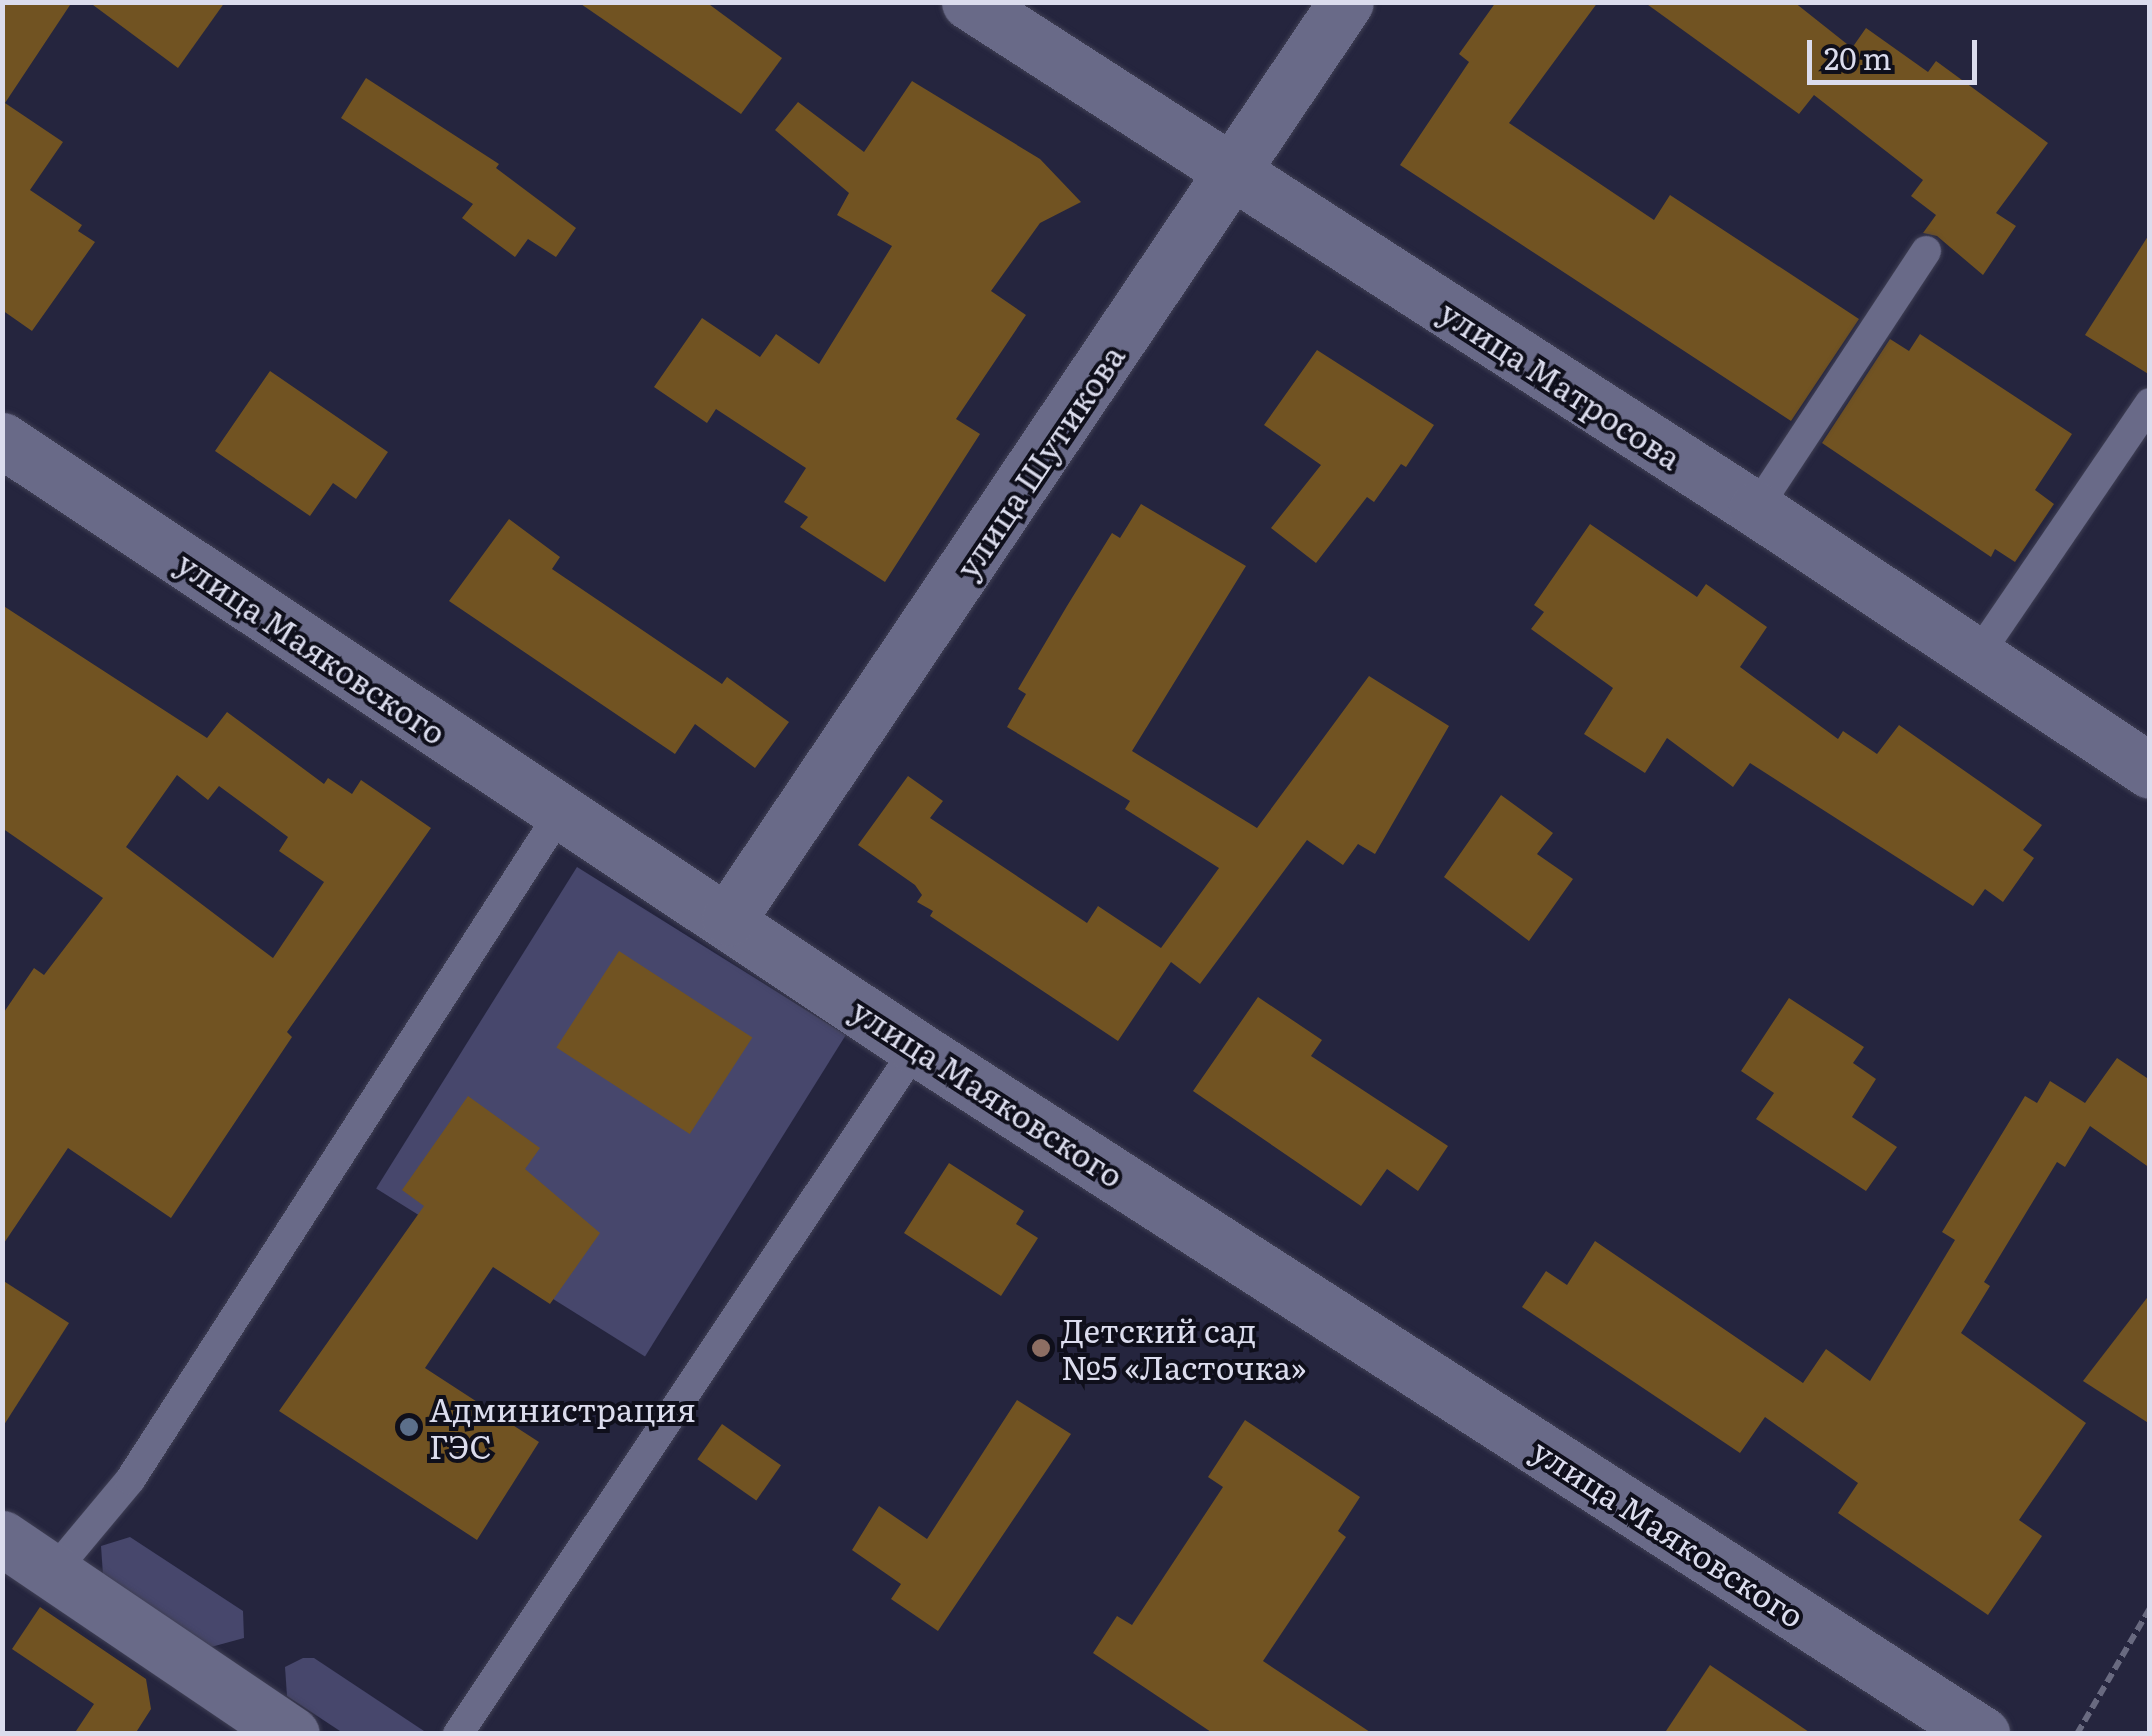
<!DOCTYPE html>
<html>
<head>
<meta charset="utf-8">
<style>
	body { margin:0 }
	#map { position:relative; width:2152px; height:1736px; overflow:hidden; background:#25253e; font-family:Literata,serif }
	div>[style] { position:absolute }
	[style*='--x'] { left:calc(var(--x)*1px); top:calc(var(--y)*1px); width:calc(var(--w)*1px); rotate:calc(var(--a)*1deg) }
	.green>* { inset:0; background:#47476c; transform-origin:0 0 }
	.building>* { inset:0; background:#715322; transform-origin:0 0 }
	.path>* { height:6px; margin-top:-3px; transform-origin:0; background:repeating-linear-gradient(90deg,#696a80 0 10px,transparent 0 15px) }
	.roads { filter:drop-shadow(0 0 2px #3f3f54) drop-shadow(0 0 2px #3f3f54) }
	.lane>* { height:30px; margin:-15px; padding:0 15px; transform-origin:15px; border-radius:15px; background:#696a88 }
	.street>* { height:55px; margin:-27.5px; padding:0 27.5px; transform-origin:27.5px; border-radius:27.5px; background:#696a88 }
	.dots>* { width:28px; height:28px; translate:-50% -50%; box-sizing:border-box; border:5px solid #0f0f1b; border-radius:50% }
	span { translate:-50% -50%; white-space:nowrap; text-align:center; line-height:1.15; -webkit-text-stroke:8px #0f0f1b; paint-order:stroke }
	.street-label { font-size:32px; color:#dbdced }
	.poi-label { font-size:32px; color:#dbdced }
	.left { translate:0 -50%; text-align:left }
	.frame { position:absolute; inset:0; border:5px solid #dbdced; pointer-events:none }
	.scale { position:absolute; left:1807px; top:40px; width:170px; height:45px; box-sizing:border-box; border:5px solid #dbdced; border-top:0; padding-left:12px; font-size:30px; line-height:35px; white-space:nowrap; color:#dbdced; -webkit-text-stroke:8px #0f0f1b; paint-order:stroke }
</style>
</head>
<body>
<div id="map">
	<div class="green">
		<div style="left:577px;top:867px;width:317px;height:379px;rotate:32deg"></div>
		<div style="clip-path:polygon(130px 1537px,243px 1611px,244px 1638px,211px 1647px,103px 1575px,101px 1546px)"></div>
		<div style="clip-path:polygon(303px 1658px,314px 1658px,427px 1733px,343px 1733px,287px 1696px,285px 1667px)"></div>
	</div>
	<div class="building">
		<div style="clip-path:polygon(2px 2px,72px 2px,5px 103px,63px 142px,30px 190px,82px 225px,78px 231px,95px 242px,32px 331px,2px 310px)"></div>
		<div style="clip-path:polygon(89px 2px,225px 2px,178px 68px)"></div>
		<div style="clip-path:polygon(578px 2px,706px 2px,782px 58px,741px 114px)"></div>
		<div style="clip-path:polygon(1496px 2px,1598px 2px,1509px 123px,1654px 220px,1670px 195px,1859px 319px,1791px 421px,1400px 165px,1469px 62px,1459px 54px)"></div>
		<div style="clip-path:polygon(1644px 2px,1794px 2px,1852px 48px,1866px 28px,1928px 72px,1936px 61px,2048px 143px,1996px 213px,2016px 226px,1983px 275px,1937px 236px,1923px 233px,1936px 215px,1911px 196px,1923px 180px,1814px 95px,1799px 114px)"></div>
		<div style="clip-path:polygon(366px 78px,499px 164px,496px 168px,576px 228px,556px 257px,528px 239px,515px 257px,462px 218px,473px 204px,341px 118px)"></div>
		<div style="clip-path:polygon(912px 81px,1040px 159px,1081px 202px,1040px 223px,991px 291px,1026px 315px,956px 419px,980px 434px,885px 582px,800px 527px,808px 517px,784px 502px,806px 468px,716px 409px,707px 423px,654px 387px,702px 318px,760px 357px,776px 334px,819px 364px,892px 246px,837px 215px,849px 193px,775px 130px,798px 102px,864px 152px)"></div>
		<div style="clip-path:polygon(2150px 233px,2150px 375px,2085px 335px)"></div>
		<div style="clip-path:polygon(1920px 334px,2072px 434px,2035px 490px,2054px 504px,2015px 562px,1995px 549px,1991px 557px,1822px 443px,1890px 339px,1909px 351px)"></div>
		<div style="clip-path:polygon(1317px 350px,1434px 425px,1406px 467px,1401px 464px,1374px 502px,1367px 497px,1316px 563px,1271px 528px,1321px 465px,1264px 425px)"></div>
		<div style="clip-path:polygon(270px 371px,388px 452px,356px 499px,333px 483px,310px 516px,215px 451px)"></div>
		<div style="clip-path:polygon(1141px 504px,1246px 566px,1132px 751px,1257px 828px,1369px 676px,1449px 726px,1375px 854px,1358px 844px,1343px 865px,1307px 840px,1200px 984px,1171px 962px,1118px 1041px,930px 916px,933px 911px,917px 902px,922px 895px,915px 885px,858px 845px,908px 776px,943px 801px,930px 818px,1087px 923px,1098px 906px,1161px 948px,1219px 868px,1125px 809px,1130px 801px,1007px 727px,1026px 694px,1018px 689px,1067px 606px,1112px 533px,1120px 538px)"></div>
		<div style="clip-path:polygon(509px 519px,560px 557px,552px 569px,722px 684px,727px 677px,789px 722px,755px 768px,695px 724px,675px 754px,449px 601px)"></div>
		<div style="clip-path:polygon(1590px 524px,1697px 597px,1706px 584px,1767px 627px,1740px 667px,1838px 739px,1843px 731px,1877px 754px,1899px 725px,2042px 825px,2023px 850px,2034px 858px,2003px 902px,1985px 889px,1973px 906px,1750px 763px,1733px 787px,1667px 738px,1645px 773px,1584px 734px,1613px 688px,1531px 629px,1544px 612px,1534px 605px)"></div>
		<div style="clip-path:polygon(evenodd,2px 605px,207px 738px,227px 712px,324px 784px,328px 778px,352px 794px,361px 780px,431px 828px,287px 1032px,292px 1037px,171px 1218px,68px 1148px,2px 1246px,2px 1015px,34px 968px,44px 975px,103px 898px,2px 828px,2px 605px,177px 775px,208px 800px,219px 786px,288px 837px,279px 851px,324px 882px,273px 958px,126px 847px,177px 775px)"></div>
		<div style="clip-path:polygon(1501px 795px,1553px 833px,1537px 854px,1573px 879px,1529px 941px,1444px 877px)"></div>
		<div style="left:619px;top:951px;width:159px;height:115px;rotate:33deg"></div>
		<div style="clip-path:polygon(1258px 997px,1322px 1040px,1311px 1056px,1448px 1146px,1418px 1191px,1387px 1169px,1361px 1206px,1193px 1091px)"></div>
		<div style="clip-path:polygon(1789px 998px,1864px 1047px,1853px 1063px,1876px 1079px,1852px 1117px,1897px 1147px,1866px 1191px,1756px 1119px,1774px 1093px,1741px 1071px)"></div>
		<div style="clip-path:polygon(2117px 1058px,2150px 1080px,2150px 1168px,2090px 1126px,2065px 1167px,2057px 1162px,1984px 1282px,1990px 1286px,1961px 1333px,2086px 1423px,2019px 1520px,2042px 1536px,1988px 1615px,1838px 1513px,1858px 1483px,1765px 1417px,1740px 1453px,1522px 1307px,1546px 1271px,1567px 1285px,1595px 1241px,1803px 1383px,1826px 1349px,1870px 1381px,1955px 1240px,1942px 1232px,2025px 1096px,2037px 1103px,2050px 1081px,2085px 1103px)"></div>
		<div style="clip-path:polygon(468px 1096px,540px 1148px,525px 1169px,600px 1233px,550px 1304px,493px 1267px,425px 1368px,539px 1442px,477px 1540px,279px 1411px,424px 1206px,402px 1190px)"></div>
		<div style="clip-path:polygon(949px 1163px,1024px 1211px,1016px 1224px,1038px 1238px,1001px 1296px,904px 1233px)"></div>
		<div style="clip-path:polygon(2px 1280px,69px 1323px,2px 1428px)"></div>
		<div style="clip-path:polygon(2150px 1294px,2150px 1424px,2083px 1381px)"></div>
		<div style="clip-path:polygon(1017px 1400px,1071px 1434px,938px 1631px,891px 1599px,901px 1584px,852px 1550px,879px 1506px,927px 1539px)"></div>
		<div style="clip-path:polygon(1245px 1420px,1360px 1497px,1338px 1531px,1346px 1537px,1263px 1661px,1373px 1734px,1214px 1734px,1093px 1653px,1117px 1616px,1132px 1625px,1223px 1487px,1208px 1477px)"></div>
		<div style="left:722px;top:1424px;width:72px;height:43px;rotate:35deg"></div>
		<div style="clip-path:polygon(40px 1607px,146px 1679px,151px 1709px,135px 1734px,74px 1734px,94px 1704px,12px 1649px)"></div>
		<div style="clip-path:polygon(1710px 1665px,1812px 1734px,1664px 1734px)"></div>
	</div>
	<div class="path">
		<div style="--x:2077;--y:1734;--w:146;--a:-59.9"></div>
	</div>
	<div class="roads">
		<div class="lane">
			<div style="--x:1756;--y:509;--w:309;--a:-56.6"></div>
			<div style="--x:1978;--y:655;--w:305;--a:-55.7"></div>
			<div style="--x:54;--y:1571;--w:119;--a:-50.1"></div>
			<div style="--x:130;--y:1480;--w:794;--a:-57.19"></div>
			<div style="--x:458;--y:1734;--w:825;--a:-56.27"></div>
		</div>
		<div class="street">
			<div style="--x:969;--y:2;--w:936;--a:32.79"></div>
			<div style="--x:1756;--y:509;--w:473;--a:33.6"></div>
			<div style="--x:2;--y:440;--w:1098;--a:33.63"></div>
			<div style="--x:916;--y:1048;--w:1268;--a:32.76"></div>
			<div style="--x:729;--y:918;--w:1104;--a:-56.04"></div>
			<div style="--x:2;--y:1538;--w:350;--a:34.1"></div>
		</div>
	</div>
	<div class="dots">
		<div style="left:1041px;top:1348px;background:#8d6e63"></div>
		<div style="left:409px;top:1427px;background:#5c6f8a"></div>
	</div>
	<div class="street-label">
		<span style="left:1561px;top:384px;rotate:33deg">улица Матросова</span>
		<span style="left:1039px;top:461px;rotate:-56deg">улица Шутикова</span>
		<span style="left:312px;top:647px;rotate:34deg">улица Маяковского</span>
		<span style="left:988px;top:1092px;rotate:33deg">улица Маяковского</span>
		<span style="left:1669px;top:1532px;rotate:33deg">улица Маяковского</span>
	</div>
	<div class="poi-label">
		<span class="left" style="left:1061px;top:1348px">Детский сад<br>№5 «Ласточка»</span>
		<span class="left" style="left:429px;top:1427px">Администрация<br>ГЭС</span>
	</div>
	<div class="frame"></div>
	<div class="scale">20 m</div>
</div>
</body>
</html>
